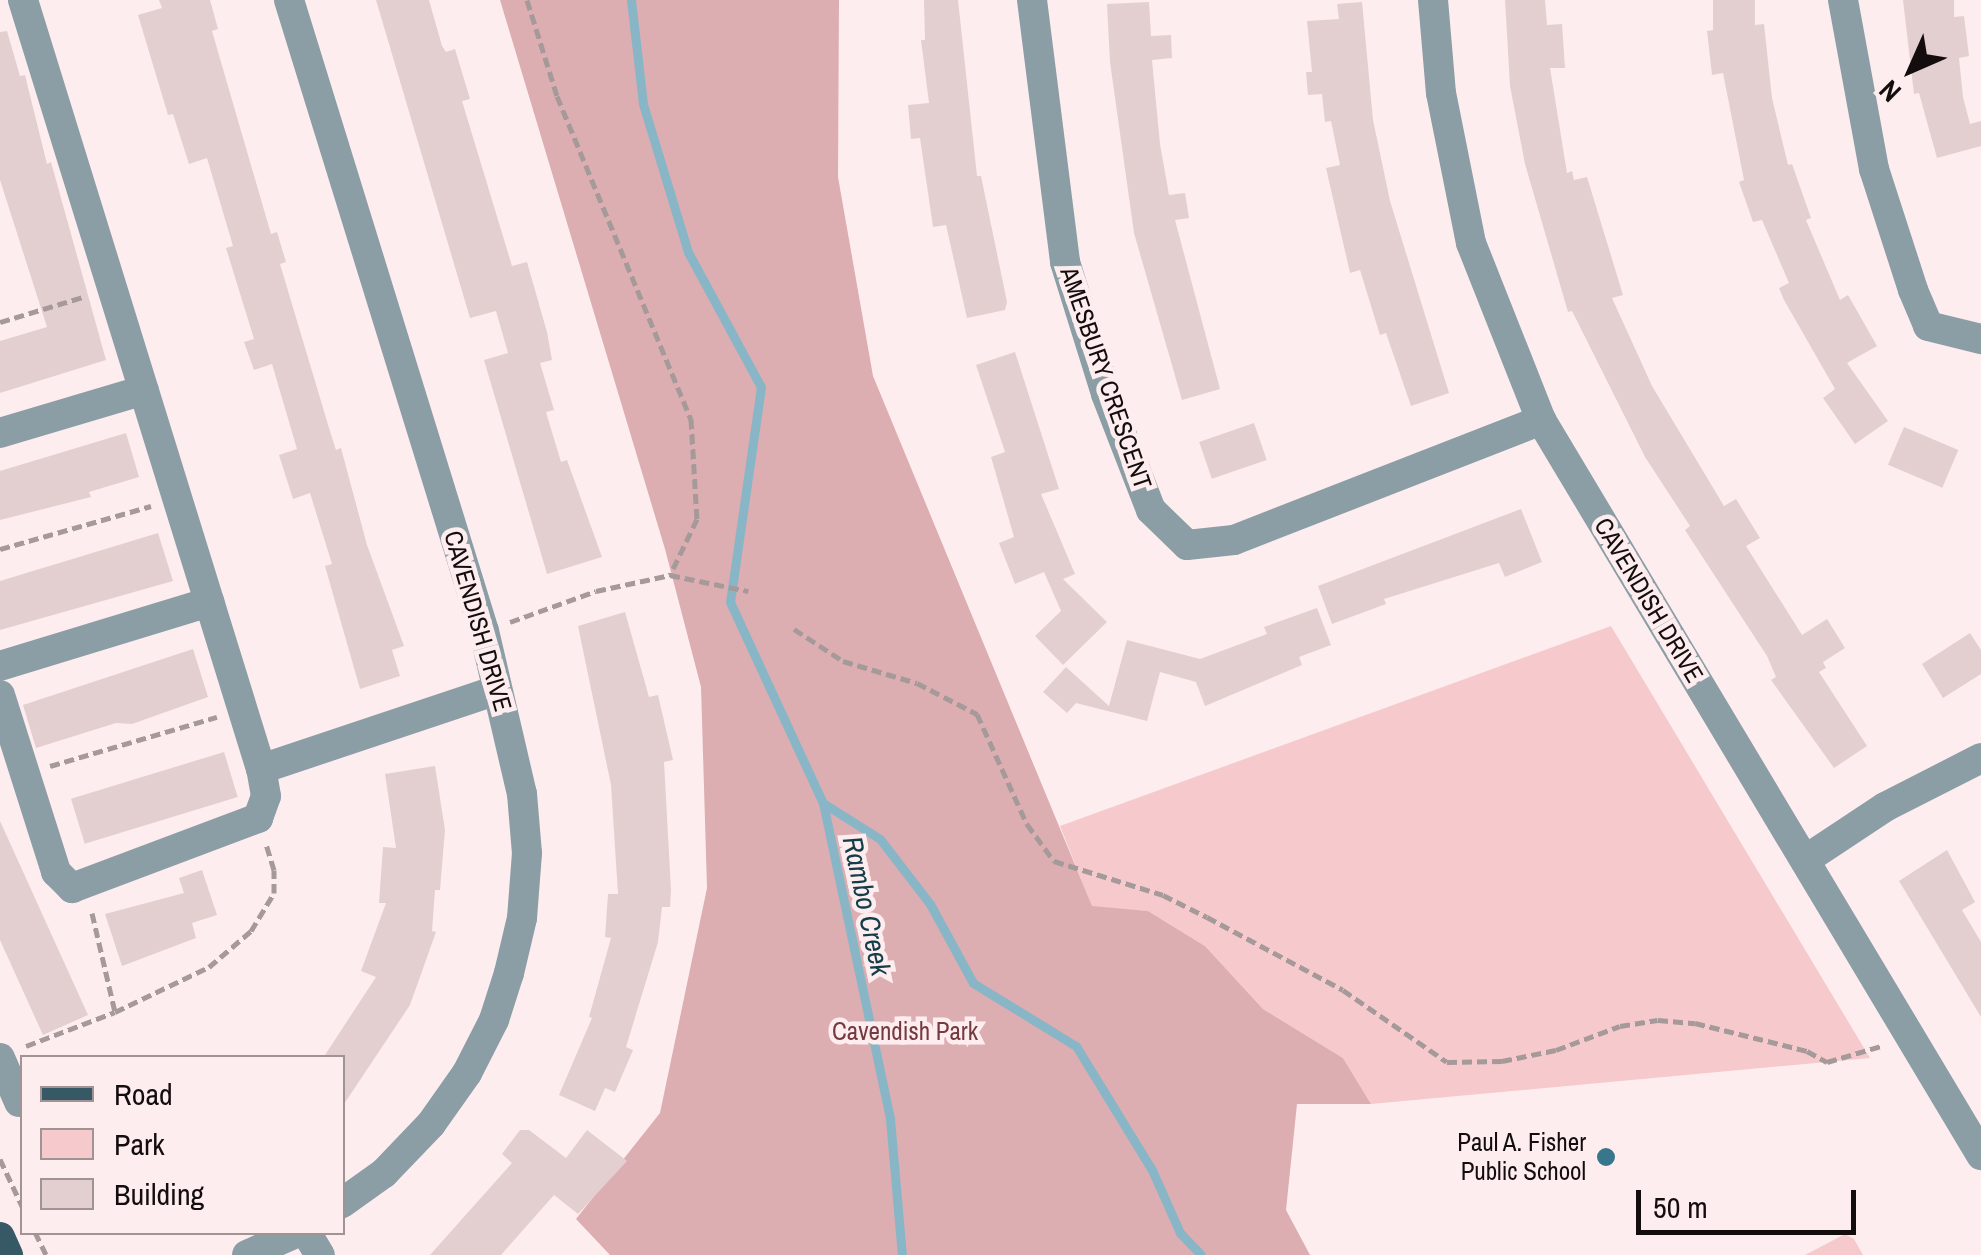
<!DOCTYPE html>
<html>
<head>
<meta charset="utf-8">
<style>
	body { margin:0 }
	#map { position:relative; width:1981px; height:1255px; overflow:hidden; background:#feedee; font-family:"Archivo Narrow",sans-serif }
	div>[style] { position:absolute }
	[style*='--x'] { left:calc(var(--x)*1px); top:calc(var(--y)*1px); width:calc(var(--w)*1px); rotate:calc(var(--a)*1deg) }
	.green>* { inset:0; background:#f6cacc }
	.forest>* { inset:0; background:#dcaeb1 }
	.stream>* { height:9px; margin:-4.5px; padding:0 4.5px; transform-origin:4.5px; border-radius:4.5px; background:#89b6c7 }
	.building>* { inset:0; background:#e3cfd0; transform-origin:0 0 }
	.path>* { height:5px; margin-top:-2.5px; transform-origin:0; background:repeating-linear-gradient(90deg,#a6999a 0 10px,transparent 0 15px) }
	.minor>* { height:30px; margin:-15px; padding:0 15px; transform-origin:15px; border-radius:15px; background:#8b9ea5 }
	.major>* { height:30px; margin:-15px; padding:0 15px; transform-origin:15px; border-radius:15px; background:#365965 }
	.dots>* { width:28px; height:28px; translate:-50% -50%; box-sizing:border-box; border:5px solid #feedee; border-radius:50% }
	span { translate:-50% -50%; white-space:nowrap; text-align:center; line-height:1.15; -webkit-text-stroke:9px #feedee; paint-order:stroke }
	.street-label { font-size:25px; color:#140d0e }
	.park-label { font-size:25px; color:#753940 }
	.poi-label { font-size:25px; color:#140d0e }
	.right { translate:-100% -50%; text-align:right }
	.water-label { font-size:28px; color:#143d4a; font-style:italic }
	.legend { position:absolute; left:20px; top:1055px; width:325px; height:180px; box-sizing:border-box; background:#feedee; border:2px solid #a09394; margin:0; padding:12px 18px; list-style:none; font-size:30px; color:#140d0e }
	.legend li { display:flex; align-items:center; gap:20px; height:50px }
	.legend b { width:50px; border:2px solid #a09394 }
	.north { position:absolute; left:1861px; top:20px; width:100px; height:100px; -webkit-text-stroke:8px #feedee; paint-order:stroke; rotate:225deg; font-size:28px; font-weight:700; line-height:40px; text-align:center; color:#140d0e }
	.north::after { content:''; display:block; margin:auto; width:35px; height:45px; background:#140d0e; clip-path:polygon(50% 0,100% 100%,50% 72%,0 100%) }
	.scale { position:absolute; left:1636px; top:1190px; width:220px; height:45px; box-sizing:border-box; border:5px solid #140d0e; border-top:0; padding-left:12px; font-size:30px; line-height:35px; white-space:nowrap; color:#140d0e; -webkit-text-stroke:8px #feedee; paint-order:stroke }
</style>
</head>
<body>
<div id="map">
	<div class="green">
		<div style="clip-path:polygon(1611px 626px,1870px 1058px,1371px 1104px,1343px 1058px,1263px 1009px,1205px 946px,1148px 911px,1092px 907px,1060px 826px)"></div>
		<div style="clip-path:polygon(1845px 1234px,1854px 1239px,1863px 1255px,1805px 1255px)"></div>
	</div>
	<div class="forest">
		<div style="clip-path:polygon(500px 0,839px 0,838px 177px,873px 376px,1092px 906px,1148px 911px,1205px 946px,1263px 1009px,1343px 1058px,1371px 1104px,1297px 1104px,1286px 1210px,1310px 1255px,610px 1255px,576px 1219px,660px 1113px,707px 888px,701px 687px,665px 549px)"></div>
	</div>
	<div class="stream">
		<div style="--x:631;--y:0;--w:105;--a:83.4"></div>
		<div style="--x:643;--y:104;--w:155;--a:73.1"></div>
		<div style="--x:688;--y:252;--w:153;--a:61.6"></div>
		<div style="--x:761;--y:387;--w:217;--a:98.2"></div>
		<div style="--x:730;--y:602;--w:221;--a:65.2"></div>
		<div style="--x:823;--y:803;--w:323;--a:78"></div>
		<div style="--x:890;--y:1119;--w:137;--a:85"></div>
		<div style="--x:823;--y:803;--w:67;--a:32.3"></div>
		<div style="--x:880;--y:839;--w:82;--a:52.4"></div>
		<div style="--x:930;--y:904;--w:90;--a:61.4"></div>
		<div style="--x:973;--y:983;--w:121;--a:31.5"></div>
		<div style="--x:1076;--y:1046;--w:145;--a:58.5"></div>
		<div style="--x:1152;--y:1170;--w:69;--a:66"></div>
		<div style="--x:1180;--y:1233;--w:30;--a:46"></div>
	</div>
	<div class="building">
		<div style="clip-path:polygon(159px 0,210px 0,218px 29px,212px 31px,271px 234px,277px 232px,286px 262px,280px 264px,329px 428px,336px 450px,341px 448px,367px 545px,404px 646px,392px 650px,400px 676px,360px 689px,325px 566px,332px 564px,310px 493px,293px 499px,279px 455px,297px 449px,272px 364px,254px 370px,244px 342px,254px 339px,226px 248px,233px 246px,207px 158px,189px 164px,173px 114px,168px 115px,138px 15px,162px 8px)"></div>
		<div style="clip-path:polygon(376px 0,429px 0,442px 46px,446px 52px,455px 49px,470px 99px,462px 101px,512px 266px,527px 262px,547px 332px,552px 360px,540px 363px,554px 410px,546px 412px,561px 462px,567px 460px,602px 557px,547px 574px,484px 360px,508px 353px,496px 311px,470px 318px)"></div>
		<div style="clip-path:polygon(924px 0,958px 0,977px 176px,981px 176px,1007px 302px,1005px 310px,967px 318px,946px 225px,933px 227px,920px 138px,911px 139px,908px 105px,929px 103px,921px 40px,925px 40px)"></div>
		<div style="clip-path:polygon(1505px 0,1545px 0,1547px 25px,1562px 24px,1565px 68px,1550px 68px,1567px 173px,1572px 171px,1574px 180px,1587px 177px,1623px 295px,1612px 298px,1652px 386px,1724px 506px,1736px 499px,1760px 538px,1746px 546px,1802px 635px,1827px 619px,1845px 648px,1823px 662px,1826px 668px,1819px 672px,1867px 746px,1834px 768px,1771px 680px,1776px 677px,1767px 656px,1685px 530px,1690px 526px,1645px 457px,1572px 311px,1568px 312px,1525px 164px,1510px 86px)"></div>
		<div style="clip-path:polygon(1713px 0,1755px 0,1755px 25px,1764px 24px,1772px 98px,1788px 165px,1792px 164px,1811px 218px,1806px 220px,1840px 300px,1848px 295px,1877px 346px,1847px 363px,1888px 421px,1855px 444px,1823px 398px,1835px 389px,1784px 300px,1779px 288px,1789px 283px,1762px 220px,1753px 222px,1739px 182px,1744px 180px,1723px 73px,1712px 75px,1707px 31px,1713px 30px)"></div>
		<div style="clip-path:polygon(1903px 0,1954px 0,1954px 17px,1964px 16px,1969px 56px,1959px 58px,1963px 97px,1970px 124px,1981px 121px,1981px 146px,1937px 158px,1919px 93px,1914px 94px)"></div>
		<div style="clip-path:polygon(1149px 2px,1151px 36px,1171px 35px,1172px 58px,1152px 60px,1160px 144px,1169px 195px,1185px 193px,1189px 218px,1175px 220px,1220px 389px,1182px 400px,1134px 233px,1110px 62px,1107px 4px)"></div>
		<div style="clip-path:polygon(1362px 2px,1373px 120px,1390px 201px,1449px 393px,1411px 406px,1386px 333px,1380px 335px,1360px 270px,1350px 273px,1326px 168px,1340px 165px,1331px 121px,1325px 122px,1322px 94px,1308px 95px,1306px 72px,1312px 72px,1307px 21px,1339px 19px,1337px 4px)"></div>
		<div style="clip-path:polygon(7px 31px,20px 76px,25px 75px,47px 164px,51px 162px,106px 360px,0 393px,0 341px,47px 327px,0 180px,0 32px)"></div>
		<div style="clip-path:polygon(1015px 352px,1059px 489px,1041px 494px,1075px 574px,1063px 579px,1107px 622px,1063px 665px,1035px 636px,1061px 611px,1044px 572px,1015px 584px,999px 543px,1014px 537px,991px 457px,1005px 452px,976px 365px)"></div>
		<div style="left:1254px;top:423px;width:39px;height:58px;rotate:71deg"></div>
		<div style="left:1904px;top:427px;width:59px;height:41px;rotate:23deg"></div>
		<div style="clip-path:polygon(126px 433px,139px 477px,89px 492px,91px 497px,0 520px,0 471px)"></div>
		<div style="clip-path:polygon(1521px 509px,1542px 562px,1505px 577px,1499px 563px,1384px 599px,1386px 604px,1332px 624px,1318px 586px)"></div>
		<div style="clip-path:polygon(158px 533px,173px 581px,0 630px,0 581px)"></div>
		<div style="clip-path:polygon(1317px 608px,1331px 645px,1299px 657px,1302px 665px,1205px 706px,1196px 682px,1160px 672px,1147px 721px,1076px 703px,1067px 713px,1043px 692px,1066px 667px,1109px 706px,1127px 640px,1200px 659px,1267px 634px,1264px 627px)"></div>
		<div style="clip-path:polygon(625px 612px,649px 697px,658px 695px,673px 760px,664px 762px,671px 890px,670px 907px,662px 907px,658px 942px,626px 1047px,633px 1050px,615px 1092px,605px 1088px,595px 1111px,559px 1095px,592px 1018px,589px 1017px,611px 938px,605px 937px,608px 894px,618px 894px,611px 785px,578px 626px)"></div>
		<div style="clip-path:polygon(1970px 633px,1981px 650px,1981px 674px,1943px 698px,1922px 664px)"></div>
		<div style="clip-path:polygon(193px 649px,208px 697px,132px 724px,116px 723px,36px 748px,23px 705px)"></div>
		<div style="left:224px;top:752px;width:47px;height:160px;rotate:73deg"></div>
		<div style="clip-path:polygon(435px 766px,445px 830px,440px 890px,435px 890px,432px 931px,436px 932px,410px 1005px,342px 1107px,342px 1058px,323px 1058px,376px 977px,361px 971px,386px 903px,379px 903px,383px 847px,396px 848px,385px 774px)"></div>
		<div style="clip-path:polygon(0 821px,88px 1015px,43px 1035px,0 940px)"></div>
		<div style="clip-path:polygon(1947px 850px,1975px 902px,1962px 910px,1981px 942px,1981px 1017px,1899px 881px)"></div>
		<div style="clip-path:polygon(202px 870px,217px 915px,192px 923px,196px 938px,122px 966px,105px 914px,184px 893px,179px 878px)"></div>
		<div style="clip-path:polygon(520px 1130px,529px 1130px,566px 1158px,587px 1130px,627px 1161px,578px 1214px,554px 1195px,501px 1255px,430px 1255px,512px 1163px,502px 1154px)"></div>
	</div>
	<div class="path">
		<div style="--x:527;--y:0;--w:101;--a:72.6"></div>
		<div style="--x:557;--y:96;--w:350;--a:67.5"></div>
		<div style="--x:691;--y:419;--w:100;--a:86.6"></div>
		<div style="--x:697;--y:519;--w:62;--a:115.7"></div>
		<div style="--x:0;--y:322;--w:87;--a:-16.8"></div>
		<div style="--x:0;--y:549;--w:157;--a:-15.9"></div>
		<div style="--x:510;--y:622;--w:91;--a:-19.8"></div>
		<div style="--x:596;--y:591;--w:76;--a:-12.2"></div>
		<div style="--x:670;--y:575;--w:80;--a:11.6"></div>
		<div style="--x:794;--y:629;--w:59;--a:33.1"></div>
		<div style="--x:843;--y:661;--w:77;--a:16.6"></div>
		<div style="--x:917;--y:683;--w:68;--a:27.3"></div>
		<div style="--x:977;--y:714;--w:121;--a:65.6"></div>
		<div style="--x:1027;--y:824;--w:46;--a:53.9"></div>
		<div style="--x:1054;--y:861;--w:114;--a:17.3"></div>
		<div style="--x:1163;--y:895;--w:49;--a:26.6"></div>
		<div style="--x:1207;--y:917;--w:154;--a:28.2"></div>
		<div style="--x:1343;--y:990;--w:126;--a:34.7"></div>
		<div style="--x:1447;--y:1062;--w:55;--a:-1"></div>
		<div style="--x:1502;--y:1061;--w:55;--a:-11.5"></div>
		<div style="--x:1556;--y:1050;--w:68;--a:-20.6"></div>
		<div style="--x:1620;--y:1026;--w:38;--a:-9"></div>
		<div style="--x:1658;--y:1020;--w:37;--a:5"></div>
		<div style="--x:1695;--y:1023;--w:115;--a:14"></div>
		<div style="--x:1807;--y:1051;--w:23;--a:29"></div>
		<div style="--x:1827;--y:1062;--w:56;--a:-16.5"></div>
		<div style="--x:50;--y:766;--w:174;--a:-16.4"></div>
		<div style="--x:92;--y:913;--w:102;--a:76.9"></div>
		<div style="--x:26;--y:1046;--w:95;--a:-20.9"></div>
		<div style="--x:115;--y:1012;--w:104;--a:-25.6"></div>
		<div style="--x:209;--y:967;--w:55;--a:-40.6"></div>
		<div style="--x:251;--y:931;--w:44;--a:-58.8"></div>
		<div style="--x:274;--y:893;--w:23;--a:-90"></div>
		<div style="--x:274;--y:870;--w:27;--a:-107"></div>
		<div style="--x:0;--y:1159;--w:52;--a:64.9"></div>
		<div style="--x:35;--y:1232;--w:25;--a:64"></div>
	</div>
	<div class="minor">
		<div style="--x:289;--y:0;--w:660;--a:72.83"></div>
		<div style="--x:484;--y:631;--w:167;--a:76.9"></div>
		<div style="--x:522;--y:794;--w:59;--a:85.2"></div>
		<div style="--x:527;--y:853;--w:65;--a:94.4"></div>
		<div style="--x:522;--y:918;--w:57;--a:103.3"></div>
		<div style="--x:509;--y:973;--w:49;--a:107.7"></div>
		<div style="--x:494;--y:1020;--w:59;--a:117"></div>
		<div style="--x:467;--y:1073;--w:62;--a:125.2"></div>
		<div style="--x:431;--y:1124;--w:68;--a:133.8"></div>
		<div style="--x:384;--y:1173;--w:52;--a:144.5"></div>
		<div style="--x:1032;--y:0;--w:264;--a:82.8"></div>
		<div style="--x:1065;--y:262;--w:138;--a:72.7"></div>
		<div style="--x:1106;--y:394;--w:124;--a:68.8"></div>
		<div style="--x:1151;--y:510;--w:50;--a:44.2"></div>
		<div style="--x:1187;--y:545;--w:47;--a:-6.1"></div>
		<div style="--x:1234;--y:540;--w:330;--a:-21.3"></div>
		<div style="--x:1433;--y:0;--w:93;--a:85.1"></div>
		<div style="--x:1441;--y:93;--w:153;--a:78.7"></div>
		<div style="--x:1471;--y:243;--w:190;--a:68.4"></div>
		<div style="--x:1541;--y:420;--w:857;--a:59.09"></div>
		<div style="--x:1843;--y:0;--w:172;--a:79.6"></div>
		<div style="--x:1874;--y:169;--w:127;--a:72.1"></div>
		<div style="--x:1913;--y:290;--w:39;--a:67"></div>
		<div style="--x:1928;--y:326;--w:55;--a:13.8"></div>
		<div style="--x:0;--y:433;--w:150;--a:-16.6"></div>
		<div style="--x:0;--y:666;--w:219;--a:-17"></div>
		<div style="--x:0;--y:695;--w:186;--a:72.4"></div>
		<div style="--x:56;--y:872;--w:23;--a:45"></div>
		<div style="--x:72;--y:888;--w:199;--a:-20.6"></div>
		<div style="--x:258;--y:818;--w:23;--a:-70"></div>
		<div style="--x:266;--y:796;--w:27;--a:-100"></div>
		<div style="--x:261;--y:769;--w:805;--a:-107.2"></div>
		<div style="--x:261;--y:769;--w:249;--a:-18.5"></div>
		<div style="--x:1805;--y:860;--w:96;--a:-33.5"></div>
		<div style="--x:1885;--y:807;--w:108;--a:-27"></div>
		<div style="--x:0;--y:1058;--w:48;--a:66.6"></div>
		<div style="--x:306;--y:1232;--w:27;--a:59"></div>
		<div style="--x:247;--y:1255;--w:56;--a:-24.3"></div>
	</div>
	<div class="major">
		<div style="--x:0;--y:1237;--w:20;--a:66"></div>
	</div>
	<div class="dots">
		<div style="left:1606px;top:1157px;background:#37768b"></div>
	</div>
	<div class="street-label">
		<span style="left:1106px;top:378px;rotate:71deg">AMESBURY CRESCENT</span>
		<span style="left:1649px;top:600px;rotate:59deg">CAVENDISH DRIVE</span>
		<span style="left:478px;top:621px;rotate:74deg">CAVENDISH DRIVE</span>
	</div>
	<div class="park-label">
		<span style="left:905px;top:1031px">Cavendish Park</span>
	</div>
	<div class="poi-label">
		<span class="right" style="left:1586px;top:1157px">Paul A. Fisher<br>Public School</span>
	</div>
	<div class="water-label">
		<span style="left:867px;top:906px;rotate:78deg">Rambo Creek</span>
	</div>
	<ul class="legend">
	<li><b style="height:12px;background:#365965"></b>Road</li>
	<li><b style="height:28px;background:#f6cacc"></b>Park</li>
	<li><b style="height:28px;background:#e3cfd0"></b>Building</li>
	</ul>
	<div class="north">N</div>
	<div class="scale">50 m</div>
</div>
</body>
</html>
